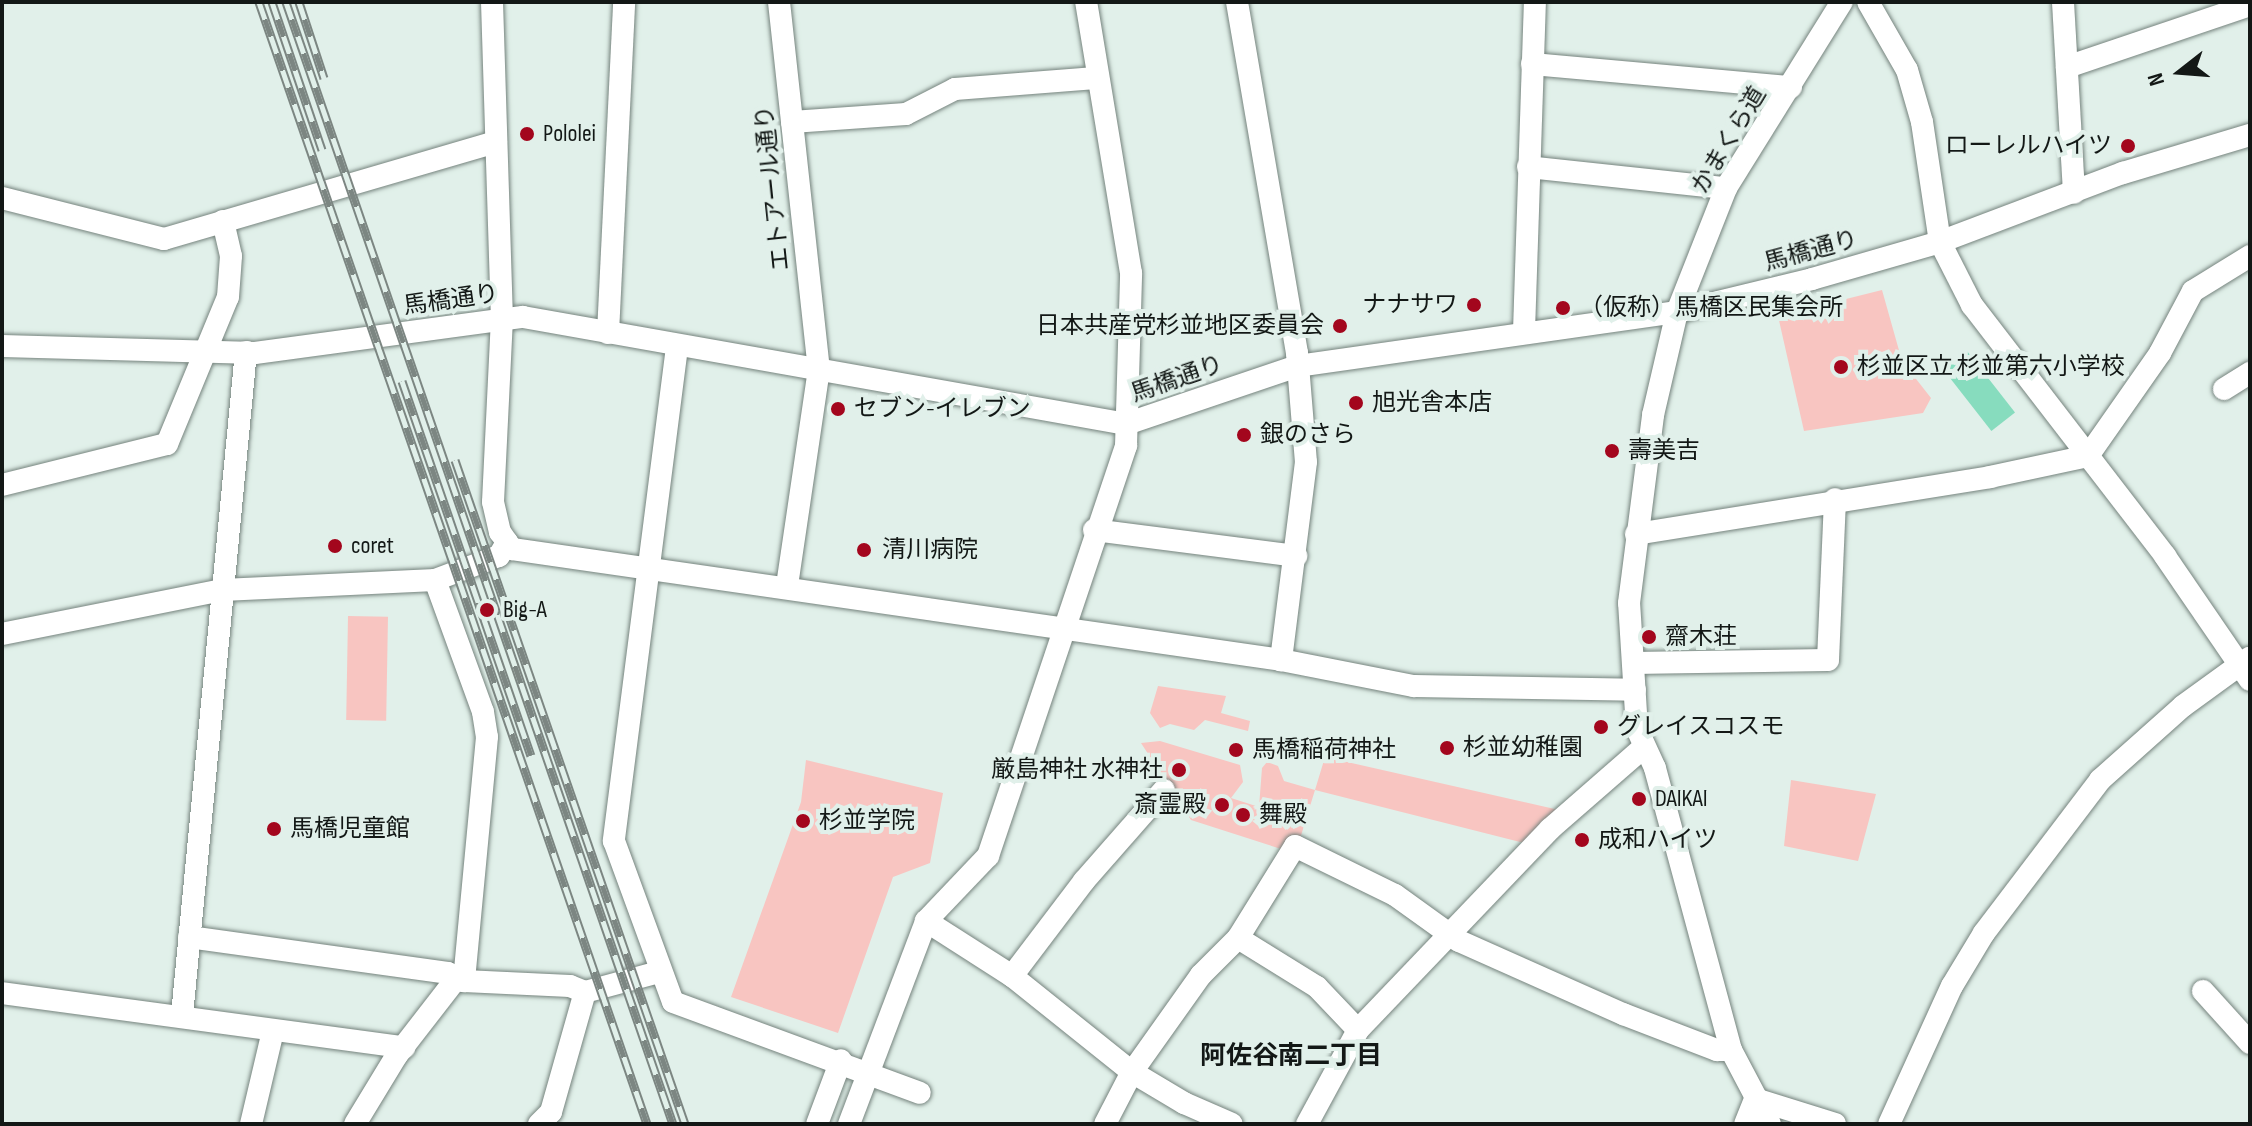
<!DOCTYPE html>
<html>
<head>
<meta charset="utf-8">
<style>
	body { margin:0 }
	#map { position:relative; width:2252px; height:1126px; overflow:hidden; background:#e1f0ea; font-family:"Sofia Sans Condensed","Noto Sans JP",sans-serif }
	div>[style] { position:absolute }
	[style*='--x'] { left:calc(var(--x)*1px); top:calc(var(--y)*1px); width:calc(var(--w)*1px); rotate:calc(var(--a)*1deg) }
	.green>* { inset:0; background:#f8c5c1; transform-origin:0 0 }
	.water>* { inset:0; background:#87dcbe; transform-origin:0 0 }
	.roads { filter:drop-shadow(0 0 2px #75837d) drop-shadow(0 0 2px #75837d) }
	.minor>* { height:22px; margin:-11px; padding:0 11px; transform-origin:11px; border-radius:11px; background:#fff }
	.rail>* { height:9px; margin-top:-4.5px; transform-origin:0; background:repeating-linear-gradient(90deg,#e1f0ea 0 18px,#7c8682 0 36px); box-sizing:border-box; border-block:2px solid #7c8682 }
	.dots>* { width:22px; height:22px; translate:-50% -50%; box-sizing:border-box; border:4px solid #e1f0ea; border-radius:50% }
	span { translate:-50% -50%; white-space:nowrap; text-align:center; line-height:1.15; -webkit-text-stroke:8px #e1f0ea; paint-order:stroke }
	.poi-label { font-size:24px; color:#131816 }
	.left { translate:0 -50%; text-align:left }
	.right { translate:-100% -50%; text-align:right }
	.street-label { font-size:24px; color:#131816 }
	.neighbourhood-label { font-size:26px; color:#131816; font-weight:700 }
	.frame { position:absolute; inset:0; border:4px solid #131816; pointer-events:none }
	.north { position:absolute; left:2140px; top:32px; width:80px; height:80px; -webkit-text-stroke:6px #e1f0ea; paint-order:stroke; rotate:253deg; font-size:22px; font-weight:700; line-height:32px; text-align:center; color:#131816 }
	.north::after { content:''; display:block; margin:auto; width:28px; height:36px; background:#131816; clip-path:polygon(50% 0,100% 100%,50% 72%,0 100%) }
</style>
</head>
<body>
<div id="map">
	<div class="green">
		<div style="clip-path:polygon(1882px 290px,1902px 361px,1931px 398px,1923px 413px,1804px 431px,1778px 316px)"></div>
		<div style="left:348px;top:616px;width:40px;height:104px;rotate:1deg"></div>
		<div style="clip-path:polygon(1158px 686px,1226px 696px,1221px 713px,1250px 721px,1248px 731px,1205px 720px,1194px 730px,1170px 724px,1160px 728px,1150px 713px)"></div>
		<div style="clip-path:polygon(1160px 741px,1240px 765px,1243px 782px,1231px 798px,1259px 807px,1262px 768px,1267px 762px,1278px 766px,1284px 781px,1315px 790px,1325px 757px,1559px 810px,1524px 843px,1315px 790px,1299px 842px,1281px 849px,1191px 820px,1141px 743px)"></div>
		<div style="clip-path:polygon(806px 760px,943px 793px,930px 863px,893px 877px,838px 1033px,731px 997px,801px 802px)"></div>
		<div style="clip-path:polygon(1791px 780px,1876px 794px,1858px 861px,1784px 846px)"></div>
	</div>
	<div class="water">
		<div style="left:1967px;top:351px;width:78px;height:30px;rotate:52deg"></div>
	</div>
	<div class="roads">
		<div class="minor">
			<div style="--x:492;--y:2;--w:316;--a:88.2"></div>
			<div style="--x:502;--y:318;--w:184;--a:92.8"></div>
			<div style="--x:493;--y:502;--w:31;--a:77"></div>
			<div style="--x:500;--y:532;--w:21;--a:55"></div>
			<div style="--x:512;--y:549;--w:777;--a:8.21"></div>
			<div style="--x:1281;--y:660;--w:136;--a:11.1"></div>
			<div style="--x:1414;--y:686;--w:221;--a:1"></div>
			<div style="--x:779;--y:2;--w:369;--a:83.8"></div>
			<div style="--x:819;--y:369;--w:219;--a:98.4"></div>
			<div style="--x:1237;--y:2;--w:356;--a:80.3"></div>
			<div style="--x:1297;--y:353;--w:109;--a:85.3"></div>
			<div style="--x:1306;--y:462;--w:200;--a:97.2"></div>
			<div style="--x:1868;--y:2;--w:78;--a:60.2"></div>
			<div style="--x:1907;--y:70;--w:54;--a:73.9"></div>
			<div style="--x:1922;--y:122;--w:121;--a:81.5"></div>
			<div style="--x:1940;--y:242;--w:71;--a:63.1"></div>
			<div style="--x:1972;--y:305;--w:317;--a:52.4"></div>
			<div style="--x:2165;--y:556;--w:150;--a:55.6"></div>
			<div style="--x:2063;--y:2;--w:191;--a:86.7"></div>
			<div style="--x:1532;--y:64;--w:260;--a:5.1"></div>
			<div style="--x:2067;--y:67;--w:193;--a:-18.7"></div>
			<div style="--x:792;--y:122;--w:114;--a:-4"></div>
			<div style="--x:906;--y:114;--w:55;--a:-27"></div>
			<div style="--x:955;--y:89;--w:141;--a:-4.5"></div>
			<div style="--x:1528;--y:167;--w:199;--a:6.1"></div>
			<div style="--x:2;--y:198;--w:167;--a:14.2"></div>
			<div style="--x:164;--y:239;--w:346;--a:-16.3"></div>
			<div style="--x:1524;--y:331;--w:329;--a:-88.1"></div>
			<div style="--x:608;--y:333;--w:331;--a:-87.2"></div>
			<div style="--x:2;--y:346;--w:253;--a:1.6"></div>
			<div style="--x:255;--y:353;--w:270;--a:-7.7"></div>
			<div style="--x:523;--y:317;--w:612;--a:10.06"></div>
			<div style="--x:1126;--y:424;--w:181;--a:-18.7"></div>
			<div style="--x:1297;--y:366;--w:384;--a:-8.1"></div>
			<div style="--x:1677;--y:312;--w:139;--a:-13.7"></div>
			<div style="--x:1812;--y:279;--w:133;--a:-16.1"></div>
			<div style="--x:1940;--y:242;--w:196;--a:-20.7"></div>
			<div style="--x:2123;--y:173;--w:133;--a:-16.7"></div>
			<div style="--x:677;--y:347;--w:498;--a:97.3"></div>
			<div style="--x:614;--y:841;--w:171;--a:69.9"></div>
			<div style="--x:673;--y:1002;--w:263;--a:20.2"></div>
			<div style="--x:2224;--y:389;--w:31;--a:-32"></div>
			<div style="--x:2;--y:485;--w:170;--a:-14"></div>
			<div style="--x:167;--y:444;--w:159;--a:-67.5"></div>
			<div style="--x:228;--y:297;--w:41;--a:-85.8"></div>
			<div style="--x:231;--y:256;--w:36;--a:-103"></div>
			<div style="--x:1094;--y:530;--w:204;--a:7.3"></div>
			<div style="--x:1636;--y:534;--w:359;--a:-9.1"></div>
			<div style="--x:1990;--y:477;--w:100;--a:-12.1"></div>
			<div style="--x:2088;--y:456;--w:126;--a:-55"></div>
			<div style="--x:2160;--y:353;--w:70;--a:-62"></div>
			<div style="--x:2193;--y:291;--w:67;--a:-31.6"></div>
			<div style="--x:435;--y:580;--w:68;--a:-20.6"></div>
			<div style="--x:499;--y:556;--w:16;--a:-60"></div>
			<div style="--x:2;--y:634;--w:225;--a:-11.3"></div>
			<div style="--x:223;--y:590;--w:212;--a:-2.7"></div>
			<div style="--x:435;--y:580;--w:140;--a:70"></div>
			<div style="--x:483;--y:712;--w:25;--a:81"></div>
			<div style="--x:487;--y:737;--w:245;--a:95.4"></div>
			<div style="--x:1633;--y:663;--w:195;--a:-0.9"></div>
			<div style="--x:1828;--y:660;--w:161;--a:-87.5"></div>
			<div style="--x:926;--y:921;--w:102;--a:32.6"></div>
			<div style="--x:1012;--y:976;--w:154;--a:38.7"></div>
			<div style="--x:1132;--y:1072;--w:61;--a:30.8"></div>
			<div style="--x:1184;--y:1103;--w:52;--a:23.6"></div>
			<div style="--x:189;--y:937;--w:261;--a:7.9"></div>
			<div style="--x:448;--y:973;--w:18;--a:27"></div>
			<div style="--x:464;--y:981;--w:106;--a:2.7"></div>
			<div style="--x:570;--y:986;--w:16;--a:22"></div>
			<div style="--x:585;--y:992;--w:77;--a:-15.1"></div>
			<div style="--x:1238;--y:938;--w:93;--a:31.8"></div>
			<div style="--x:1317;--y:987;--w:59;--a:46.4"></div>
			<div style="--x:1012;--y:976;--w:119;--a:-52.8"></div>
			<div style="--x:1084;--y:881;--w:121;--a:-48.7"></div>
			<div style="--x:2203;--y:991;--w:70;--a:47.9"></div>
			<div style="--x:2;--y:993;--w:406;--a:7.7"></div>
			<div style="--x:182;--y:1015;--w:666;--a:-84.49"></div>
			<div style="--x:1755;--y:1099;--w:84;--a:17.4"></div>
			<div style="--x:251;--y:1124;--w:96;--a:-76.7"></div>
			<div style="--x:355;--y:1124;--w:81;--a:-58.7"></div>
			<div style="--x:397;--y:1055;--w:96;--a:-52.2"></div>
			<div style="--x:539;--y:1124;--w:17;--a:-45"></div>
			<div style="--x:551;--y:1112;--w:125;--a:-74.2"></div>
			<div style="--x:817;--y:1124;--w:68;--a:-69.4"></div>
			<div style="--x:849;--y:1124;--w:217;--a:-69.2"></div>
			<div style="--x:926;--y:921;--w:90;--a:-46.4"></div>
			<div style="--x:988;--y:856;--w:433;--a:-71.4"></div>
			<div style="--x:1126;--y:446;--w:173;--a:-88.3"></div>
			<div style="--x:1131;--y:273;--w:275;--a:-99.4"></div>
			<div style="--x:1105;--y:1124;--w:59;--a:-62.6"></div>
			<div style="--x:1132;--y:1072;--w:119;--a:-54.6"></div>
			<div style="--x:1201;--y:975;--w:52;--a:-45"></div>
			<div style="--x:1238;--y:938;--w:108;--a:-58.2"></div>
			<div style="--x:1295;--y:846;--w:111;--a:26.1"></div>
			<div style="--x:1395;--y:895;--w:79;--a:35.7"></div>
			<div style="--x:1459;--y:941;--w:180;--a:24"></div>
			<div style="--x:1623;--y:1014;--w:101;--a:21"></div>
			<div style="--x:1717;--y:1050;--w:14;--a:0"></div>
			<div style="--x:1307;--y:1124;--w:107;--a:-61.5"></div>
			<div style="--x:1358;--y:1030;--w:278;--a:-46.3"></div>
			<div style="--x:1550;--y:829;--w:125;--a:-41.1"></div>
			<div style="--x:1745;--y:1124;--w:27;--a:-68"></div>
			<div style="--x:1770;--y:1124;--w:84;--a:-117.8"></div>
			<div style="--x:1731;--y:1050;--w:292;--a:-105.1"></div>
			<div style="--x:1655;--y:768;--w:43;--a:-114.8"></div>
			<div style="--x:1637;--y:729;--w:126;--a:-93.6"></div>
			<div style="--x:1629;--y:603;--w:190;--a:-82.7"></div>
			<div style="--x:1653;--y:415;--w:106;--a:-76.9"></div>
			<div style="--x:1677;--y:312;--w:133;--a:-68.4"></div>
			<div style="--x:1726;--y:188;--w:219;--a:-58.1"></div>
			<div style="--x:1889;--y:1124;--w:152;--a:-65.5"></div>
			<div style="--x:1952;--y:986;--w:62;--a:-58.9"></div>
			<div style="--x:1984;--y:933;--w:192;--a:-52.8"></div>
			<div style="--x:2100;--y:780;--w:111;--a:-41.7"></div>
			<div style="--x:2183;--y:706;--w:82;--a:-36"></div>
		</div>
	</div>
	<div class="rail">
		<div style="--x:259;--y:2;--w:1187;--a:70.92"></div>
		<div style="--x:272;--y:2;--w:156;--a:71.3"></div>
		<div style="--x:286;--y:2;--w:1187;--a:70.97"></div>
		<div style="--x:299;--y:2;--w:80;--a:71.8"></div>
		<div style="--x:402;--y:381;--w:396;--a:71"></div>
		<div style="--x:455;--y:460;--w:703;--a:70.89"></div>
	</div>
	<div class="dots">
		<div style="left:527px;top:134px;background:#a3061d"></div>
		<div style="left:2128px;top:146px;background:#a3061d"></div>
		<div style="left:1474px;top:305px;background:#a3061d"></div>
		<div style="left:1563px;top:308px;background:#a3061d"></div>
		<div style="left:1340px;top:326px;background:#a3061d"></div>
		<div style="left:1841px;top:367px;background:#a3061d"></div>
		<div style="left:1356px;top:403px;background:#a3061d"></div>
		<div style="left:838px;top:409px;background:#a3061d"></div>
		<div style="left:1244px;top:435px;background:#a3061d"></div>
		<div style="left:1612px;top:451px;background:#a3061d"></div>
		<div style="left:335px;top:546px;background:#a3061d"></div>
		<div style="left:864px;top:550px;background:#a3061d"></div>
		<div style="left:487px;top:610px;background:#a3061d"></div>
		<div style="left:1649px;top:637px;background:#a3061d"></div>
		<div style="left:1601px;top:727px;background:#a3061d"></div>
		<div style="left:1447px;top:748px;background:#a3061d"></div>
		<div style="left:1236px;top:750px;background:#a3061d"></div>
		<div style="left:1179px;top:770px;background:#a3061d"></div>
		<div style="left:1639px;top:799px;background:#a3061d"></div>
		<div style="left:1222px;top:805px;background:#a3061d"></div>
		<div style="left:1243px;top:815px;background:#a3061d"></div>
		<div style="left:803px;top:821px;background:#a3061d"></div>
		<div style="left:274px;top:829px;background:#a3061d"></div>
		<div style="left:1582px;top:840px;background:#a3061d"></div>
	</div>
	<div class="poi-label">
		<span class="left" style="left:543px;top:134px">Pololei</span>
		<span class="right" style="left:2112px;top:146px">ローレルハイツ</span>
		<span class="right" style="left:1458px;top:305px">ナナサワ</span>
		<span class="left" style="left:1579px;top:308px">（仮称）馬橋区民集会所</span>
		<span class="right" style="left:1324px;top:326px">日本共産党杉並地区委員会</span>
		<span class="left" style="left:1857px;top:367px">杉並区立 杉並第六小学校</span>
		<span class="left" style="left:1372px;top:403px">旭光舎本店</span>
		<span class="left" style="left:854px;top:409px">セブン-イレブン</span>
		<span class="left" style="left:1260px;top:435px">銀のさら</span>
		<span class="left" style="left:1628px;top:451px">壽美吉</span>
		<span class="left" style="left:351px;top:546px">coret</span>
		<span class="left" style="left:882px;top:550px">清川病院</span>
		<span class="left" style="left:503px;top:610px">Big-A</span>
		<span class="left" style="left:1665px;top:637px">齋木荘</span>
		<span class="left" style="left:1617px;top:727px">グレイスコスモ</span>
		<span class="left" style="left:1463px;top:748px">杉並幼稚園</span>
		<span class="left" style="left:1252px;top:750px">馬橋稲荷神社</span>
		<span class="right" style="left:1163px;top:770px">厳島神社 水神社</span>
		<span class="left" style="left:1655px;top:799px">DAIKAI</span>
		<span class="right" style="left:1206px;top:805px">斎霊殿</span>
		<span class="left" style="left:1259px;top:815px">舞殿</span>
		<span class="left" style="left:819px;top:821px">杉並学院</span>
		<span class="left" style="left:290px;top:829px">馬橋児童館</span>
		<span class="left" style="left:1598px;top:840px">成和ハイツ</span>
	</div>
	<div class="street-label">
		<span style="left:1729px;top:140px;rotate:-59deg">かまくら道</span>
		<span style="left:773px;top:188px;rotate:-96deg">エトアール通り</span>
		<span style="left:1811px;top:251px;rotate:-15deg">馬橋通り</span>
		<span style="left:451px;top:300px;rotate:-8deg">馬橋通り</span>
		<span style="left:1177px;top:379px;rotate:-19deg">馬橋通り</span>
	</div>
	<div class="neighbourhood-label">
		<span style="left:1291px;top:1057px">阿佐谷南二丁目</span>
	</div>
	<div class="frame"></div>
	<div class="north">N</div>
</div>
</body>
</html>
